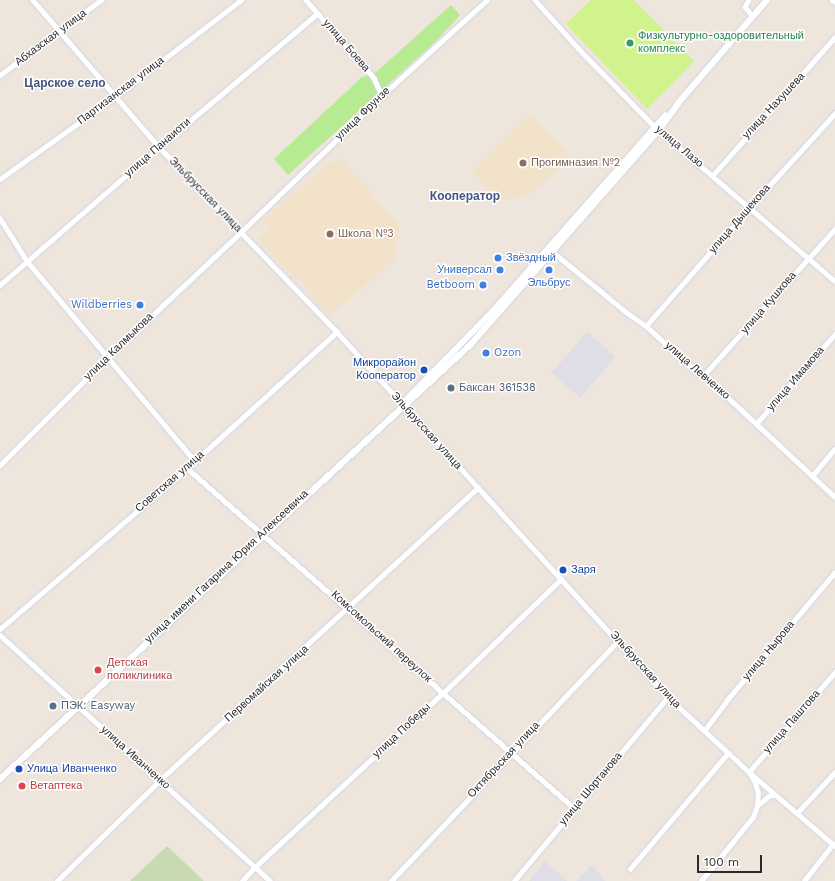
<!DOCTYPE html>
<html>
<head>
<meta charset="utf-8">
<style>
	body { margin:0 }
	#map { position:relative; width:835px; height:881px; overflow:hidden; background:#eee5dc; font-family:"Work Sans",sans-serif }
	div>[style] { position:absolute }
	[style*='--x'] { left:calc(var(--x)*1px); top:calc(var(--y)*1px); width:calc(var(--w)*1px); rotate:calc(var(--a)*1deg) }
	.industrial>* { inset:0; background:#dfdde6; transform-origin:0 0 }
	.education>* { inset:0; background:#f2e2c9 }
	.green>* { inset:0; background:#b7eb92 }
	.cemetery>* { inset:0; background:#c8dab1 }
	.pitch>* { inset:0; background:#d0f38d }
	.roads { filter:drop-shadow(0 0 1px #d1d6e5) drop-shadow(0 0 1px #d1d6e5) }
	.minor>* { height:4.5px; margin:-2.25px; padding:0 2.25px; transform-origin:2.25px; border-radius:2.25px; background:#fff }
	.tertiary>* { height:6px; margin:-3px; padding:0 3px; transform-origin:3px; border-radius:3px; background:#fff }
	.dots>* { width:11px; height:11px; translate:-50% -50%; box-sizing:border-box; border:2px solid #fff; border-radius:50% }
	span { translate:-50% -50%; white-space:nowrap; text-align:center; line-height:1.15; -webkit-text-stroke:3px #fff; paint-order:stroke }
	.leisure-label { font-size:11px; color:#27864d }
	.left { translate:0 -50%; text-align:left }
	.street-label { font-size:11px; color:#2b2b2b }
	.education-label { font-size:11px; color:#785e54 }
	.shop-label { font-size:11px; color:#366cbe }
	.right { translate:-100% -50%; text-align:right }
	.transit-label { font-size:11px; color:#164399 }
	.service-label { font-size:11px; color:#4e5e75 }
	.health-label { font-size:11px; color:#be3a42 }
	.neighbourhood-label { font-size:12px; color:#465581; font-weight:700 }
	.scale { position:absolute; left:697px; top:855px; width:65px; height:18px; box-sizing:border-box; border:2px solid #2b2b2b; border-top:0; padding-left:5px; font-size:12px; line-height:14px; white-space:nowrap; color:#2b2b2b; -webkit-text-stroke:3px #fff; paint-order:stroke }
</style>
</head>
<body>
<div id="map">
	<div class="industrial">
		<div style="left:587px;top:332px;width:38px;height:54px;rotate:41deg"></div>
		<div style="clip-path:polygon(545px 861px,567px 881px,529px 881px)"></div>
		<div style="clip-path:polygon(592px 865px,605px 881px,576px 881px)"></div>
	</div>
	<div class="education">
		<div style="clip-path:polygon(530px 114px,571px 157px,559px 169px,527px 197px,497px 200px,472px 173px)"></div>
		<div style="clip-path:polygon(341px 158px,375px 198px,374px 200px,399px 224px,396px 258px,329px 316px,307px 292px,310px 290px,299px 278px,296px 280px,258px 239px,269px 229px,262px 222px,331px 160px,335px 164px)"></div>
	</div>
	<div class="green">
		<div style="clip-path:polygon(451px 5px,460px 15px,437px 40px,288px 175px,274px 159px,362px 77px,374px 74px)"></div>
	</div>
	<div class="cemetery">
		<div style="clip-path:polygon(167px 846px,204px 881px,130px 881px)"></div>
	</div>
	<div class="pitch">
		<div style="clip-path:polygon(591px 0,634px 0,694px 61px,647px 109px,566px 24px)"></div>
	</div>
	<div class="roads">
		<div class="minor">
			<div style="--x:33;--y:0;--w:194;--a:49.4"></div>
			<div style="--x:159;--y:147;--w:257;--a:46.1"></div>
			<div style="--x:337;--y:332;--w:493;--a:47.8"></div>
			<div style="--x:668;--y:697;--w:110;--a:42.8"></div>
			<div style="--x:749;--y:772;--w:113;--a:40.7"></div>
			<div style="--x:306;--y:0;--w:88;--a:48.7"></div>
			<div style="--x:364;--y:66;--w:16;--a:50"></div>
			<div style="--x:374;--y:78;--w:20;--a:66"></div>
			<div style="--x:535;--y:0;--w:64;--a:48.1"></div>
			<div style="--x:578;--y:48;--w:109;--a:45.7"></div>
			<div style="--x:654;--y:126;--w:238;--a:40.6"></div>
			<div style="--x:749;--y:0;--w:8;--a:120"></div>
			<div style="--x:745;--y:7;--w:12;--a:48"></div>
			<div style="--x:832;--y:0;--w:4;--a:34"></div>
			<div style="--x:0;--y:75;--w:126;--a:-36.6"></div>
			<div style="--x:713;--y:175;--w:184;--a:-48.5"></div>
			<div style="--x:0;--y:179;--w:141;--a:-35.5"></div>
			<div style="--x:115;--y:97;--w:159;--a:-37.6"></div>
			<div style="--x:0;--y:218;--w:51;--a:57.9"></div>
			<div style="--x:27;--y:261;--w:261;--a:50"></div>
			<div style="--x:553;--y:252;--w:94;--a:39.4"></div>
			<div style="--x:626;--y:312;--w:24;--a:35"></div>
			<div style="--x:646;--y:326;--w:72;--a:42.2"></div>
			<div style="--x:699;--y:374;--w:8;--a:23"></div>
			<div style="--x:706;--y:377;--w:176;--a:42.9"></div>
			<div style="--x:0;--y:285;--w:211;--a:-41"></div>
			<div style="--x:159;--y:147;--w:207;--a:-40.1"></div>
			<div style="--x:646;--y:326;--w:157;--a:-48.9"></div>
			<div style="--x:749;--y:208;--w:128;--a:-47.8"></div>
			<div style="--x:703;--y:376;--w:198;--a:-48.1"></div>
			<div style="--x:756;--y:424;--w:120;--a:-48.7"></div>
			<div style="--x:0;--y:465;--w:153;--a:-45"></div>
			<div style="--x:108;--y:357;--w:183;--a:-43.2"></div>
			<div style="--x:241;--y:232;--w:204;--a:-44"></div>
			<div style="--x:388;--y:90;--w:134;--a:-42.3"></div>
			<div style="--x:187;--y:468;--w:515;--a:41.3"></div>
			<div style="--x:812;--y:476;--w:35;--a:-50"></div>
			<div style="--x:0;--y:629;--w:257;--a:-40.7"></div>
			<div style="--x:195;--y:461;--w:192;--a:-42.3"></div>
			<div style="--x:0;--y:635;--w:365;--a:42.3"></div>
			<div style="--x:704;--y:731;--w:39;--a:-53"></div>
			<div style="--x:727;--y:700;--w:167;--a:-49.8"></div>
			<div style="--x:757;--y:806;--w:16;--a:-40"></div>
			<div style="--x:769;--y:796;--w:8;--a:0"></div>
			<div style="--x:797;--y:813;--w:56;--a:-47.2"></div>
			<div style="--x:630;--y:869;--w:152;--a:-49.8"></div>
			<div style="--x:57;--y:881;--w:144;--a:-44.4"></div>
			<div style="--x:160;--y:780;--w:432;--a:-42.6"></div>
			<div style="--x:242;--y:881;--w:19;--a:-47"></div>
			<div style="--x:255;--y:867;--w:256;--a:-42.8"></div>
			<div style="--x:443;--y:693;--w:164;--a:-44"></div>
			<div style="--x:391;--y:881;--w:330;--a:-46.6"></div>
			<div style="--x:514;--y:881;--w:240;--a:-50.1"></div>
			<div style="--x:701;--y:881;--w:82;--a:-50.9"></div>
			<div style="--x:753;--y:817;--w:12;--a:-70"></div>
			<div style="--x:757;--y:806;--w:13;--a:-86"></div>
			<div style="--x:758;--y:793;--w:13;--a:-108"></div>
			<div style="--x:754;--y:781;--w:10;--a:-119"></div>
			<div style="--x:749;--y:772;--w:132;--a:-49.3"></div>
			<div style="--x:804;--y:881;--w:47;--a:-51.9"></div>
		</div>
		<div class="tertiary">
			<div style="--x:406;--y:400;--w:124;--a:-45.7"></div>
			<div style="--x:493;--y:311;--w:261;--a:-48.6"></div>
			<div style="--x:0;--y:779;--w:641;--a:-42.72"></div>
			<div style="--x:471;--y:344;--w:285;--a:-48.7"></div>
			<div style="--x:659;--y:130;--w:34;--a:-54"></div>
			<div style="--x:679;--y:102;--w:135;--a:-49.2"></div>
		</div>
	</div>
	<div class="dots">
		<div style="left:630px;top:43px;background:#2e9e5b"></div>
		<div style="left:523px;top:163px;background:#8d6e63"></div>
		<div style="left:330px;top:234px;background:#8d6e63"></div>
		<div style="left:498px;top:258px;background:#3f7fe0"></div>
		<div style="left:500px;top:270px;background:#3f7fe0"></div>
		<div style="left:549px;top:270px;background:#3f7fe0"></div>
		<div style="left:483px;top:285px;background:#3f7fe0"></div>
		<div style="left:140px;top:305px;background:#3f7fe0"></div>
		<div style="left:486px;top:353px;background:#3f7fe0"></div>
		<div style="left:424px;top:370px;background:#1a4fb4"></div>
		<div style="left:451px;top:388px;background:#5c6f8a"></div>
		<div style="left:563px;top:570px;background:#1a4fb4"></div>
		<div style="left:98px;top:670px;background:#e0444e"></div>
		<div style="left:53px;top:706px;background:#5c6f8a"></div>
		<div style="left:19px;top:769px;background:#1a4fb4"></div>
		<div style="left:22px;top:786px;background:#e0444e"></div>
	</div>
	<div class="leisure-label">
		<span class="left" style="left:638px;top:43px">Физкультурно-оздоровительный<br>комплекс</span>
	</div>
	<div class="street-label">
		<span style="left:51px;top:38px;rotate:-37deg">Абхазская улица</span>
		<span style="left:346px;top:46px;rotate:49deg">улица Боева</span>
		<span style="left:121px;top:91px;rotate:-37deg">Партизанская улица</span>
		<span style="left:774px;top:106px;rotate:-47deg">улица Нахушева</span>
		<span style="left:363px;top:114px;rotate:-44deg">улица Фрунзе</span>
		<span style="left:679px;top:147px;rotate:40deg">улица Лазо</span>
		<span style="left:158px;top:148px;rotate:-41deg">улица Панаиоти</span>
		<span style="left:205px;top:195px;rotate:46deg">Эльбрусская улица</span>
		<span style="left:740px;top:219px;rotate:-49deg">улица Дышекова</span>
		<span style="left:769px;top:303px;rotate:-49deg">улица Кушхова</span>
		<span style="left:119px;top:347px;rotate:-44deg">улица Калмыкова</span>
		<span style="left:697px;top:371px;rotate:41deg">улица Левченко</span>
		<span style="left:796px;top:379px;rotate:-49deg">улица Имамова</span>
		<span style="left:426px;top:431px;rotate:48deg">Эльбрусская улица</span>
		<span style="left:170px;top:482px;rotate:-41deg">Советская улица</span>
		<span style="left:227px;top:567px;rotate:-43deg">улица имени Гагарина Юрия Алексеевича</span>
		<span style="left:381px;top:637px;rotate:42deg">Комсомольский переулок</span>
		<span style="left:769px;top:651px;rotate:-50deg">улица Нырова</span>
		<span style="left:645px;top:670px;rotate:48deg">Эльбрусская улица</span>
		<span style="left:267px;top:684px;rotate:-42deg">Первомайская улица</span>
		<span style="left:792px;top:722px;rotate:-49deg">улица Паштова</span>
		<span style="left:402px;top:731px;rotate:-43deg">улица Победы</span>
		<span style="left:135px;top:758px;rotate:42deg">улица Иванченко</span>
		<span style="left:504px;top:760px;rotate:-47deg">Октябрьская улица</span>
		<span style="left:591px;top:789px;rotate:-50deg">улица Шортанова</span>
	</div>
	<div class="education-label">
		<span class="left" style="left:531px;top:163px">Прогимназия №2</span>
		<span class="left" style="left:338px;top:234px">Школа №3</span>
	</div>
	<div class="shop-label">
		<span class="left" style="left:506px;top:258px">Звёздный</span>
		<span class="right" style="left:492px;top:270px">Универсал</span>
		<span style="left:549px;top:283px">Эльбрус</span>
		<span class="right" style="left:475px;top:285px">Betboom</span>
		<span class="right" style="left:132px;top:305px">Wildberries</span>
		<span class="left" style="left:494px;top:353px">Ozon</span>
	</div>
	<div class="transit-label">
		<span class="right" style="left:416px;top:370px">Микрорайон<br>Кооператор</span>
		<span class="left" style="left:571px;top:570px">Заря</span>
		<span class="left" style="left:27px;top:769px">Улица Иванченко</span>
	</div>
	<div class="service-label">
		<span class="left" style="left:459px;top:388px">Баксан 361538</span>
		<span class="left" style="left:61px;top:706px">ПЭК: Easyway</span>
	</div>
	<div class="health-label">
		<span class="left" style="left:107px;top:670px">Детская<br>поликлиника</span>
		<span class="left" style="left:30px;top:786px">Ветаптека</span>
	</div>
	<div class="neighbourhood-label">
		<span style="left:65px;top:84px">Царское село</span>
		<span style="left:465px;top:197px">Кооператор</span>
	</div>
	<div class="scale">100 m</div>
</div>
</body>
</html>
